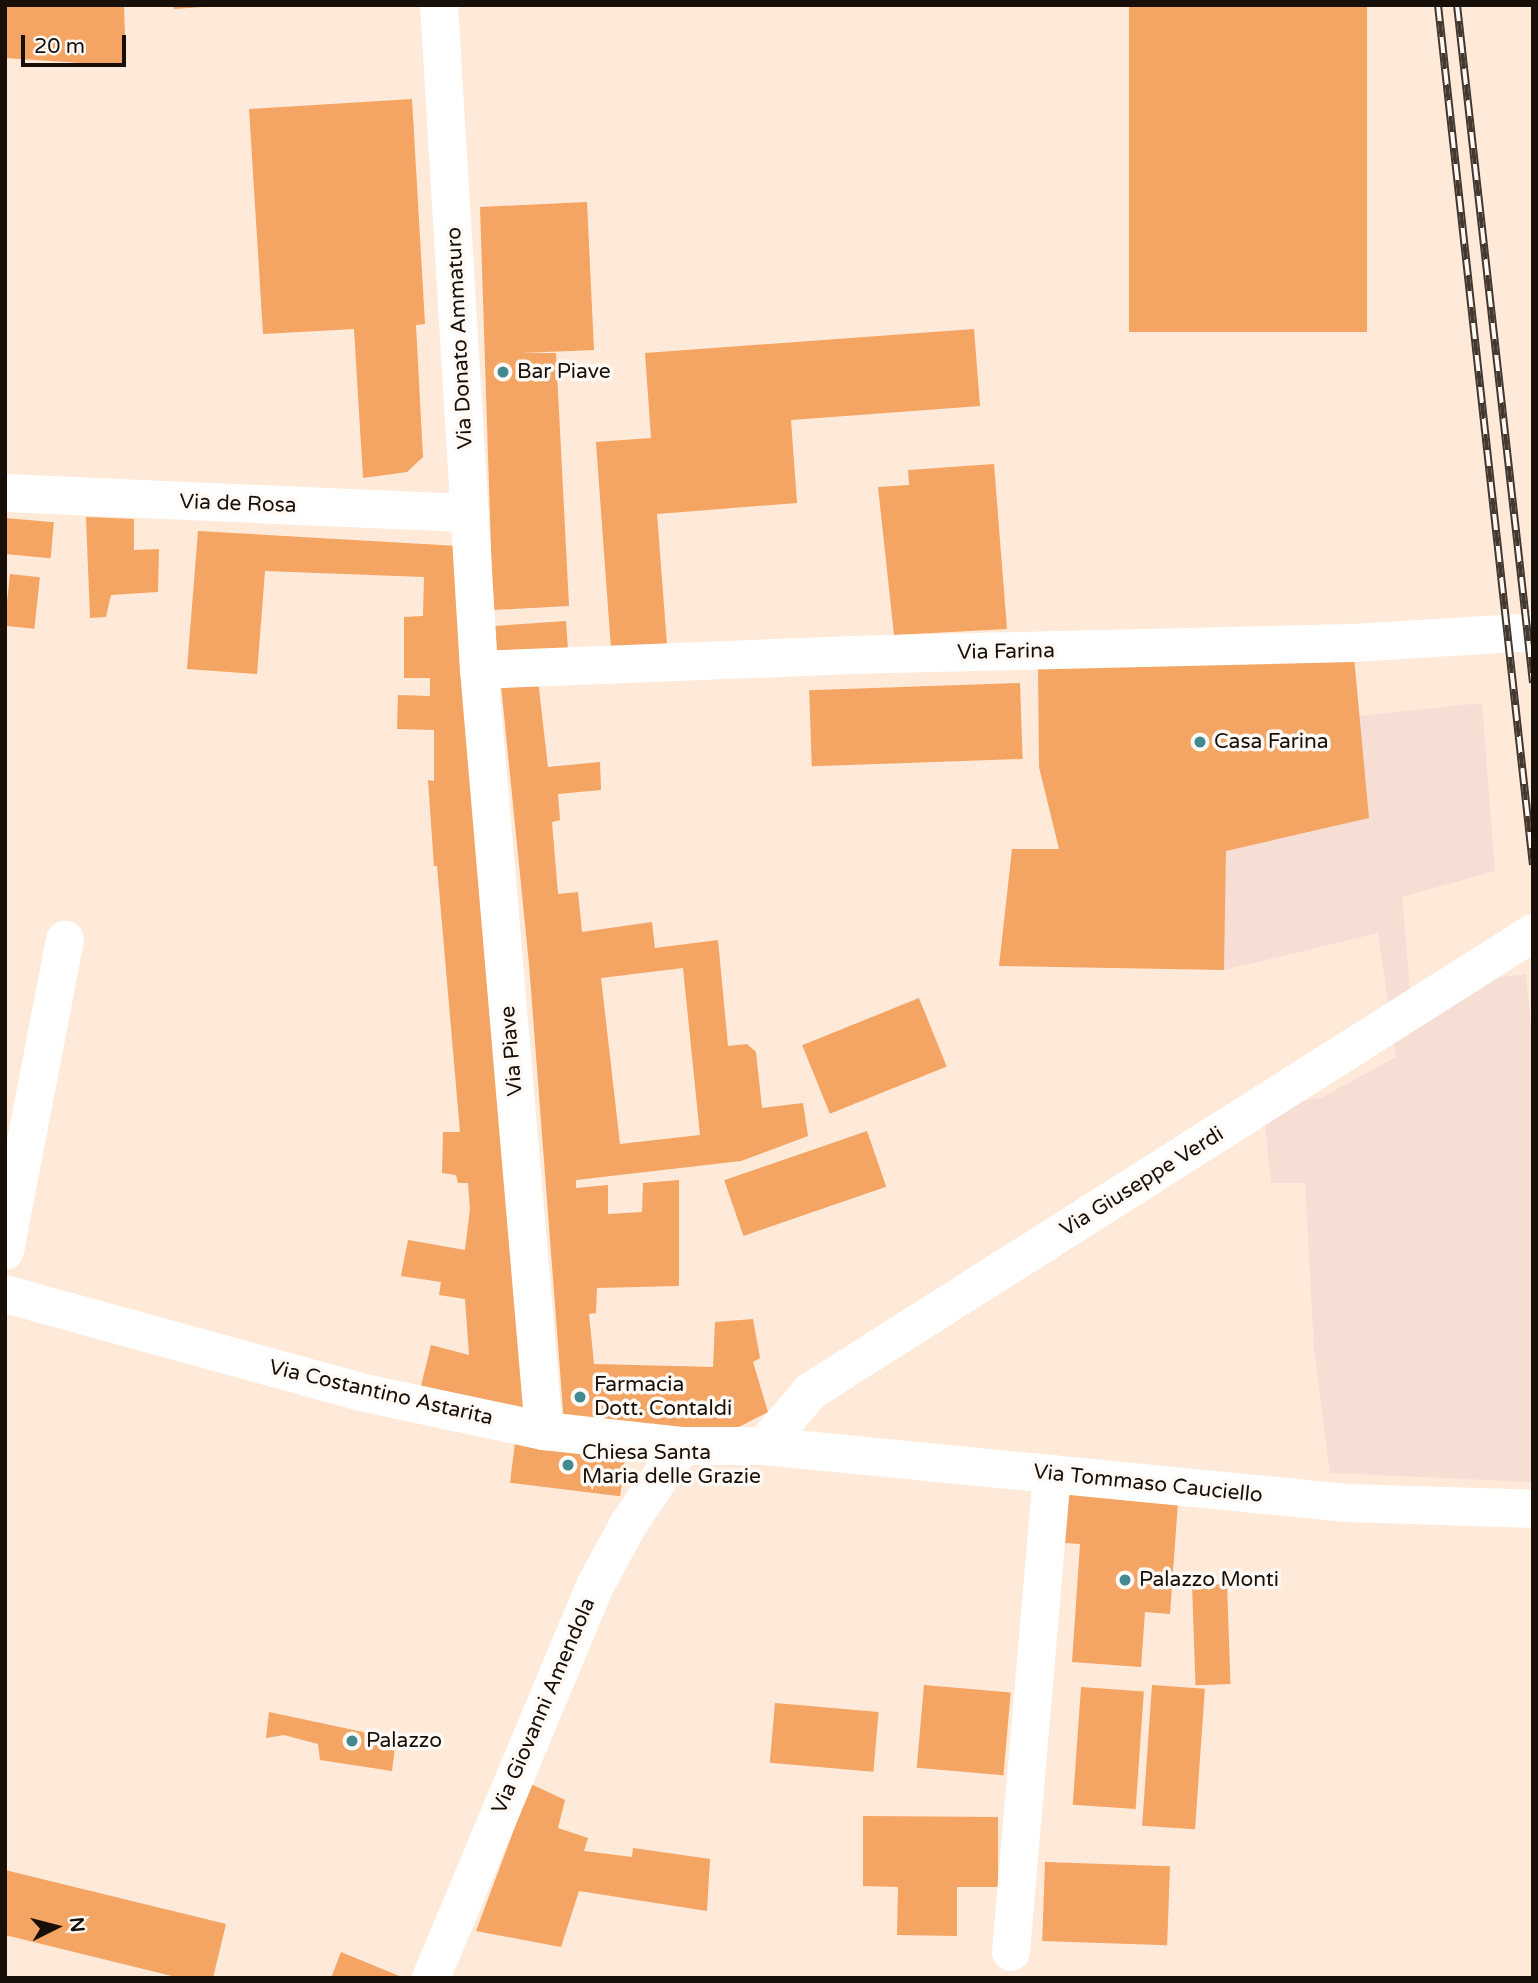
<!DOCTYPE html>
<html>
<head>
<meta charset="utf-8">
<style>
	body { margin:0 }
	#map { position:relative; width:1538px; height:1983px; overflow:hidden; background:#ffe9d8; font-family:"Varela Round",sans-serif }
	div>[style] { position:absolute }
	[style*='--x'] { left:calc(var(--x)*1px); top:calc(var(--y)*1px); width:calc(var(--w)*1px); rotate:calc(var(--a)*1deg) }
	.industrial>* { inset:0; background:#f6ded4 }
	.building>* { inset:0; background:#f4a463; transform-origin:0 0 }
	.minor>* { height:38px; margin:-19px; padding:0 19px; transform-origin:19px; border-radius:19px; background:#fff }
	.rail>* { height:8px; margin-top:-4px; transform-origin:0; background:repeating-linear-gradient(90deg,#fff9f5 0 16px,#43382f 0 32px); box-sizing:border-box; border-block:2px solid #43382f }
	.dots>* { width:19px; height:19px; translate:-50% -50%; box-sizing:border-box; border:4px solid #fff9f5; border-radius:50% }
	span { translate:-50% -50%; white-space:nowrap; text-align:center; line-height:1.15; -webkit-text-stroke:7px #fff9f5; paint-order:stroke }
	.street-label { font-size:21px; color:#180f08 }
	.poi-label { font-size:21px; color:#180f08 }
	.left { translate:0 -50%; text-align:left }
	.frame { position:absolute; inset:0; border:7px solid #180f08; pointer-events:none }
	.north { position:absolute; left:21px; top:1892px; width:70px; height:70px; -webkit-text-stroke:5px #fff9f5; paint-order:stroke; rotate:84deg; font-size:19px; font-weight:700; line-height:28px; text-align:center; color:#180f08 }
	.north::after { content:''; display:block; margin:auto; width:24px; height:32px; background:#180f08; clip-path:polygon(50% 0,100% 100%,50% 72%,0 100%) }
	.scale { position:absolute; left:21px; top:35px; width:105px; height:32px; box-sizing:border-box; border:4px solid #180f08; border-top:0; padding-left:9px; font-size:21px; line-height:24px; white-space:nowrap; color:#180f08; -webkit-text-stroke:5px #fff9f5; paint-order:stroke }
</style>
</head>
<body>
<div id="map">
	<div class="industrial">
		<div style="clip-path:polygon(1482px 703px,1495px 871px,1402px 897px,1410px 989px,1526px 974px,1533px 1049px,1533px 1482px,1330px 1473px,1314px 1349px,1305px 1183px,1271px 1183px,1263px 1106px,1321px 1098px,1396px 1057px,1378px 933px,1224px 970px,1226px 851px,1368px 818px,1358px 716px)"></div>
	</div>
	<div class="building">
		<div style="clip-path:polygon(5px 5px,124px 5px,126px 66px,5px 58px)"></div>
		<div style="clip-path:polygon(173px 5px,202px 5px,202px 7px,174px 9px)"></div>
		<div style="left:1129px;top:5px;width:238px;height:327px"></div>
		<div style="clip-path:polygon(412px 99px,425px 324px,416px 325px,423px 457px,407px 472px,363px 478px,354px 329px,263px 334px,249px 109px)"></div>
		<div style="clip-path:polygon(587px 202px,594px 350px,521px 353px,556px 353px,569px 606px,493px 610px,480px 207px)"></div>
		<div style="clip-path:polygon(974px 329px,980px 406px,791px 420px,797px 503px,657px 514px,667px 645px,611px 649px,596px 442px,651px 438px,645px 353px)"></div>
		<div style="clip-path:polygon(994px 464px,1007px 629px,894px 635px,878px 487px,909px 485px,908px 470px)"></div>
		<div style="clip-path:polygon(86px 517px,134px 519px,134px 550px,159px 549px,158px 592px,111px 595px,106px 617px,90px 618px)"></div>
		<div style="left:5px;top:518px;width:49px;height:36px;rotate:5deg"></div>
		<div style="clip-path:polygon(198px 531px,458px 546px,527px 1416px,420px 1390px,431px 1345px,469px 1355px,465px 1299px,439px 1295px,441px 1282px,401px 1276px,408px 1240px,465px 1250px,470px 1209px,468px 1183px,458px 1183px,456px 1175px,442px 1173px,443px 1132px,460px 1132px,437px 866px,434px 866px,428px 780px,434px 781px,434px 730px,397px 729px,398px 695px,430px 696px,430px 678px,404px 678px,404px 617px,423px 616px,424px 577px,265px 571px,257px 674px,187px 669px)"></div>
		<div style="left:10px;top:574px;width:30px;height:52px;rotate:6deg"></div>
		<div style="left:566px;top:621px;width:27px;height:71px;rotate:86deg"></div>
		<div style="clip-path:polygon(1354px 657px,1369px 818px,1226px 851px,1224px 970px,999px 966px,1012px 849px,1059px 849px,1039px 767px,1038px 663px)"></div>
		<div style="clip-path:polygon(evenodd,538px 680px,548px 767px,600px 762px,601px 790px,558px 794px,560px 820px,552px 822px,558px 894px,578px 892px,582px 932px,652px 922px,655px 948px,718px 940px,728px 1046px,747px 1044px,756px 1052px,762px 1108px,803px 1103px,808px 1136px,741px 1161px,576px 1180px,576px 1188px,608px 1185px,608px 1214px,642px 1212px,643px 1183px,679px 1180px,679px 1286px,597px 1288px,596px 1313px,589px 1314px,594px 1364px,713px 1367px,715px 1322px,753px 1319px,760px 1358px,753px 1362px,768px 1412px,735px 1429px,564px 1423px,529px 964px,501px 685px,538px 680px,683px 968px,700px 1135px,620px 1144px,601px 978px,683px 968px)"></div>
		<div style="left:1020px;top:683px;width:76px;height:211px;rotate:88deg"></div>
		<div style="left:919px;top:998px;width:74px;height:126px;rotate:68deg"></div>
		<div style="left:867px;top:1131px;width:59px;height:151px;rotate:71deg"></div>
		<div style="left:516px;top:1434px;width:111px;height:49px;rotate:7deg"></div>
		<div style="clip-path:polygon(1056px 1492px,1178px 1502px,1170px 1614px,1145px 1612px,1141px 1667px,1072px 1662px,1080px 1544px,1053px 1542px)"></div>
		<div style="left:1227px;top:1584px;width:100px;height:35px;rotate:88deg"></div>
		<div style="left:924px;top:1685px;width:87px;height:83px;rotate:5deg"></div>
		<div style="left:1152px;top:1685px;width:53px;height:141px;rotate:4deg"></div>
		<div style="left:1081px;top:1687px;width:63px;height:118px;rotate:4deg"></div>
		<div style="left:775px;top:1703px;width:104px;height:60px;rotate:5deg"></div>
		<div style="clip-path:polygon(269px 1712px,396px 1739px,392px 1771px,320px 1760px,318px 1744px,284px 1735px,266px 1738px)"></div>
		<div style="clip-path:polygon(531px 1784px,565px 1800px,558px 1828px,588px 1838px,584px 1851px,632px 1857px,633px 1848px,710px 1859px,707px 1911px,579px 1891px,561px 1947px,476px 1931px)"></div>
		<div style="clip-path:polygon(863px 1816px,998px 1817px,998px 1887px,957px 1887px,957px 1936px,897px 1935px,898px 1887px,863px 1886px)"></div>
		<div style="left:1045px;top:1862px;width:125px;height:79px;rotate:2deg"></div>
		<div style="clip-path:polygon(5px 1870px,226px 1924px,213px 1978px,180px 1978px,5px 1935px)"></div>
		<div style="clip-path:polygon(341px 1952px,404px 1978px,331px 1978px)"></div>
	</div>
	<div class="minor">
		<div style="--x:439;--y:5;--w:666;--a:86.56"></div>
		<div style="--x:479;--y:670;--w:764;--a:85.12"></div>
		<div style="--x:5;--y:493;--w:465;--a:2.5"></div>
		<div style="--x:479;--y:670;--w:369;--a:-2.3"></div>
		<div style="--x:848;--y:655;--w:505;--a:-1.36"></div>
		<div style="--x:1353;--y:643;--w:180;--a:-3.5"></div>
		<div style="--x:5;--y:1251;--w:317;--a:-79.1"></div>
		<div style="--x:5;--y:1294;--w:373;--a:15.4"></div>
		<div style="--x:365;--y:1393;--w:183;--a:12"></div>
		<div style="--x:544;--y:1431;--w:138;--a:6.2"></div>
		<div style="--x:681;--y:1446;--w:83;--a:0"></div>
		<div style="--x:764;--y:1446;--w:586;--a:5.58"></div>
		<div style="--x:1347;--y:1503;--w:186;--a:1.8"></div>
		<div style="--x:764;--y:1446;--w:72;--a:-49.5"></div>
		<div style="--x:811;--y:1391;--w:855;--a:-32.39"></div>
		<div style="--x:1011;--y:1952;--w:480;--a:-85.1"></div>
		<div style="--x:431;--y:1978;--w:427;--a:-67.3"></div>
		<div style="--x:596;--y:1584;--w:67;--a:-61.5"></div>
		<div style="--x:628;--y:1525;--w:95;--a:-56.1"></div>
	</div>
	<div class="rail">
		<div style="--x:1438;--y:5;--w:865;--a:83.7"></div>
		<div style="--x:1457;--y:5;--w:682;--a:83.6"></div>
	</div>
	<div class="dots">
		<div style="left:503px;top:372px;background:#428991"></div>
		<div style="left:1200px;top:742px;background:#428991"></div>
		<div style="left:580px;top:1397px;background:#428991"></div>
		<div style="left:568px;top:1465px;background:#428991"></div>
		<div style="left:1125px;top:1580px;background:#428991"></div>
		<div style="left:352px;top:1741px;background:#428991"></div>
	</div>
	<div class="street-label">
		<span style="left:460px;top:338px;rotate:-93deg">Via Donato Ammaturo</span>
		<span style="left:238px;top:504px;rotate:2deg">Via de Rosa</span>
		<span style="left:1006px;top:652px;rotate:-1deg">Via Farina</span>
		<span style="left:512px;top:1051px;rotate:-95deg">Via Piave</span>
		<span style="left:1142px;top:1182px;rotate:-32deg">Via Giuseppe Verdi</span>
		<span style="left:381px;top:1393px;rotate:13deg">Via Costantino Astarita</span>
		<span style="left:1148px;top:1484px;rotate:6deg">Via Tommaso Cauciello</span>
		<span style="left:544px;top:1706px;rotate:-67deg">Via Giovanni Amendola</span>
	</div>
	<div class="poi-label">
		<span class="left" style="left:517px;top:372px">Bar Piave</span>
		<span class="left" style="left:1214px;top:742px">Casa Farina</span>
		<span class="left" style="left:594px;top:1397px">Farmacia<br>Dott. Contaldi</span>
		<span class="left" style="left:582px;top:1465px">Chiesa Santa<br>Maria delle Grazie</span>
		<span class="left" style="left:1139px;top:1580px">Palazzo Monti</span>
		<span class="left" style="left:366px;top:1741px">Palazzo</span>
	</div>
	<div class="frame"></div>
	<div class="north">N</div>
	<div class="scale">20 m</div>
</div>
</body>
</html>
